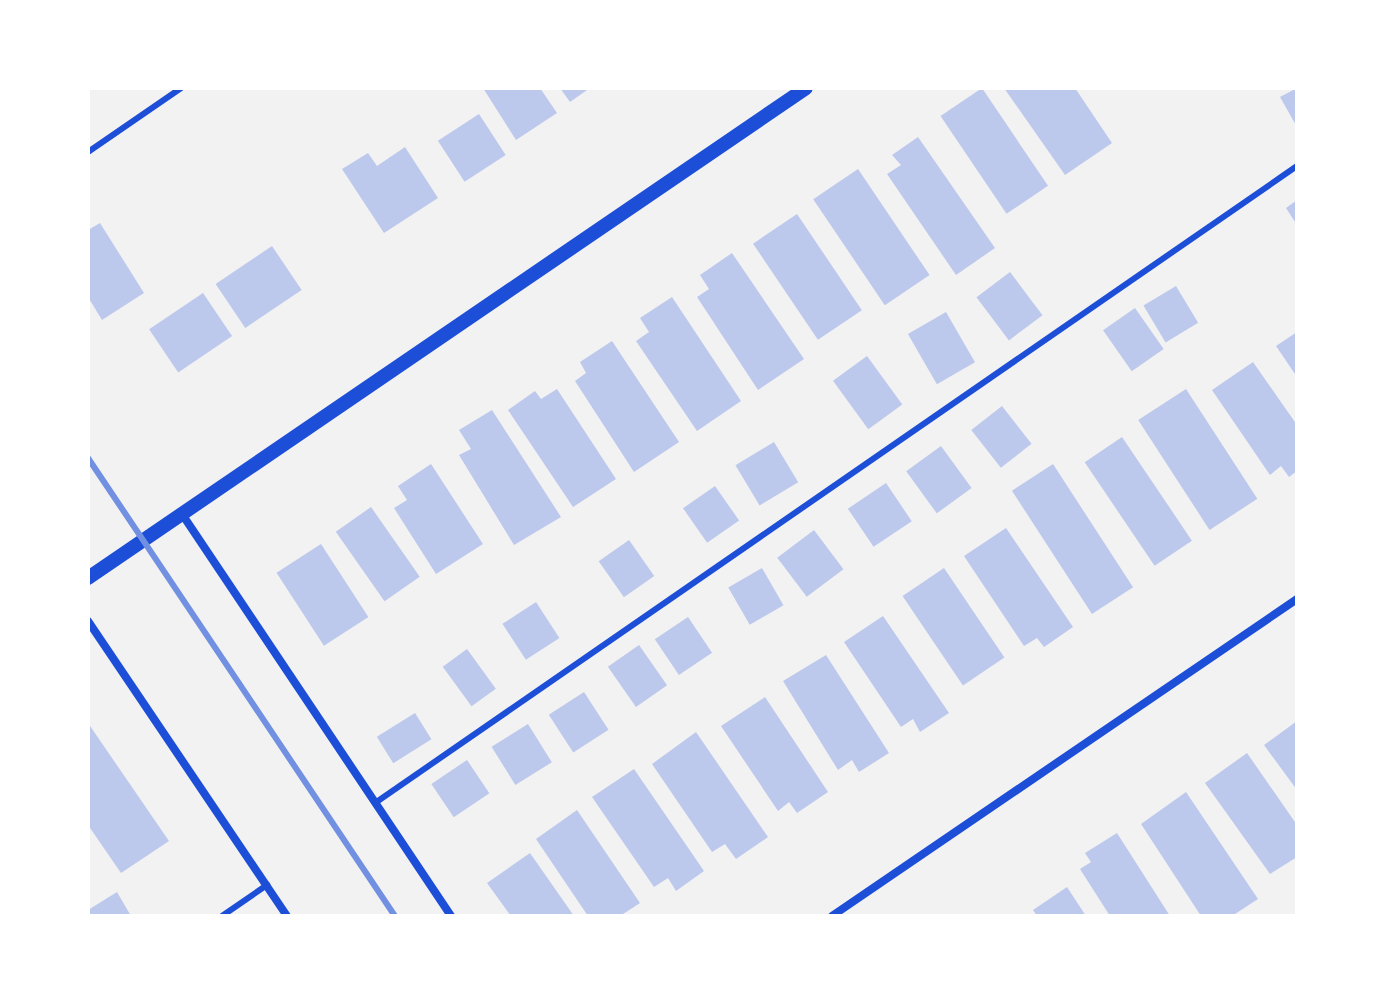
<!DOCTYPE html>
<html>
<head>
<meta charset="utf-8">
<style>
	body { margin:0 }
	#map { position:relative; width:1385px; height:1004px; overflow:hidden; background:#f2f2f2; font-family:Figtree,sans-serif }
	div>[style] { position:absolute }
	[style*='--x'] { left:calc(var(--x)*1px); top:calc(var(--y)*1px); width:calc(var(--w)*1px); rotate:calc(var(--a)*1deg) }
	.building>* { inset:0; background:#bdc9ec; transform-origin:0 0 }
	.service>* { height:6px; margin:-3px; padding:0 3px; transform-origin:3px; border-radius:3px; background:#1d4ed8 }
	.minor>* { height:8px; margin:-4px; padding:0 4px; transform-origin:4px; border-radius:4px; background:#1d4ed8 }
	.tertiary>* { height:14px; margin:-7px; padding:0 7px; transform-origin:7px; border-radius:7px; background:#1d4ed8 }
	.rail>* { height:6px; margin:-3px; padding:0 3px; transform-origin:3px; border-radius:3px; background:#7290e2 }
	span { translate:-50% -50%; white-space:nowrap; text-align:center; line-height:1.15; -webkit-text-stroke:8px #fff; paint-order:stroke }
	.frame { position:absolute; inset:0; border:90px solid #fff; pointer-events:none }
</style>
</head>
<body>
<div id="map">
	<div class="building">
		<div style="clip-path:polygon(483px 88px,540px 88px,557px 113px,516px 140px)"></div>
		<div style="clip-path:polygon(560px 88px,590px 88px,570px 102px)"></div>
		<div style="left:982px;top:88px;width:118px;height:50px;rotate:56deg"></div>
		<div style="clip-path:polygon(1004px 88px,1075px 88px,1112px 143px,1065px 175px)"></div>
		<div style="clip-path:polygon(1297px 88px,1297px 127px,1280px 97px)"></div>
		<div style="left:479px;top:114px;width:49px;height:49px;rotate:57deg"></div>
		<div style="clip-path:polygon(918px 137px,995px 248px,956px 275px,887px 174px,901px 165px,892px 155px)"></div>
		<div style="clip-path:polygon(405px 147px,438px 198px,384px 233px,342px 169px,368px 153px,377px 166px)"></div>
		<div style="left:858px;top:169px;width:128px;height:54px;rotate:56deg"></div>
		<div style="clip-path:polygon(1297px 200px,1297px 225px,1286px 208px)"></div>
		<div style="left:797px;top:214px;width:116px;height:53px;rotate:56deg"></div>
		<div style="clip-path:polygon(100px 223px,144px 293px,102px 320px,88px 297px,88px 230px)"></div>
		<div style="left:272px;top:246px;width:53px;height:68px;rotate:56deg"></div>
		<div style="clip-path:polygon(732px 253px,804px 359px,758px 390px,697px 297px,709px 289px,700px 275px)"></div>
		<div style="left:1010px;top:272px;width:54px;height:42px;rotate:53deg"></div>
		<div style="left:1176px;top:286px;width:43px;height:38px;rotate:59deg"></div>
		<div style="left:203px;top:293px;width:52px;height:65px;rotate:56deg"></div>
		<div style="clip-path:polygon(672px 297px,741px 401px,697px 431px,636px 341px,649px 332px,640px 318px)"></div>
		<div style="left:1135px;top:308px;width:50px;height:39px;rotate:55deg"></div>
		<div style="left:946px;top:312px;width:58px;height:44px;rotate:60deg"></div>
		<div style="clip-path:polygon(1297px 332px,1297px 377px,1276px 346px)"></div>
		<div style="clip-path:polygon(612px 341px,679px 442px,634px 472px,575px 381px,586px 373px,580px 362px)"></div>
		<div style="left:867px;top:356px;width:60px;height:42px;rotate:54deg"></div>
		<div style="clip-path:polygon(1253px 362px,1297px 425px,1297px 471px,1289px 477px,1281px 466px,1270px 475px,1212px 390px)"></div>
		<div style="clip-path:polygon(557px 389px,616px 479px,573px 507px,508px 410px,535px 391px,541px 399px)"></div>
		<div style="left:1186px;top:389px;width:131px;height:57px;rotate:57deg"></div>
		<div style="left:1002px;top:406px;width:48px;height:39px;rotate:52deg"></div>
		<div style="clip-path:polygon(492px 410px,561px 517px,514px 545px,459px 455px,471px 449px,459px 430px)"></div>
		<div style="left:1122px;top:437px;width:125px;height:45px;rotate:56deg"></div>
		<div style="left:774px;top:442px;width:47px;height:45px;rotate:59deg"></div>
		<div style="left:941px;top:446px;width:52px;height:43px;rotate:54deg"></div>
		<div style="clip-path:polygon(431px 464px,483px 544px,436px 574px,394px 508px,407px 500px,398px 486px)"></div>
		<div style="left:1053px;top:464px;width:147px;height:49px;rotate:57deg"></div>
		<div style="left:886px;top:483px;width:46px;height:46px;rotate:56deg"></div>
		<div style="left:715px;top:486px;width:42px;height:39px;rotate:55deg"></div>
		<div style="left:371px;top:507px;width:85px;height:43px;rotate:55deg"></div>
		<div style="clip-path:polygon(1006px 528px,1073px 627px,1044px 647px,1037px 638px,1024px 646px,964px 556px)"></div>
		<div style="left:814px;top:530px;width:49px;height:46px;rotate:53deg"></div>
		<div style="left:629px;top:540px;width:44px;height:37px;rotate:55deg"></div>
		<div style="left:321px;top:544px;width:87px;height:53px;rotate:57deg"></div>
		<div style="left:762px;top:568px;width:43px;height:39px;rotate:60deg"></div>
		<div style="left:944px;top:568px;width:108px;height:50px;rotate:56deg"></div>
		<div style="left:536px;top:602px;width:43px;height:40px;rotate:57deg"></div>
		<div style="clip-path:polygon(883px 616px,949px 713px,920px 732px,913px 719px,901px 727px,844px 642px)"></div>
		<div style="left:688px;top:617px;width:43px;height:40px;rotate:56deg"></div>
		<div style="left:639px;top:645px;width:49px;height:38px;rotate:55deg"></div>
		<div style="left:467px;top:649px;width:49px;height:30px;rotate:54deg"></div>
		<div style="clip-path:polygon(826px 655px,889px 753px,859px 772px,852px 760px,838px 770px,783px 681px)"></div>
		<div style="left:584px;top:692px;width:45px;height:42px;rotate:57deg"></div>
		<div style="clip-path:polygon(765px 697px,828px 792px,797px 813px,789px 802px,778px 811px,721px 726px)"></div>
		<div style="left:415px;top:713px;width:31px;height:45px;rotate:58deg"></div>
		<div style="clip-path:polygon(1297px 721px,1297px 790px,1264px 745px)"></div>
		<div style="clip-path:polygon(88px 723px,169px 841px,121px 873px,88px 825px)"></div>
		<div style="left:528px;top:724px;width:45px;height:43px;rotate:58deg"></div>
		<div style="clip-path:polygon(696px 732px,768px 837px,736px 859px,725px 844px,712px 852px,652px 764px)"></div>
		<div style="clip-path:polygon(1247px 753px,1297px 825px,1297px 857px,1270px 874px,1205px 783px)"></div>
		<div style="left:467px;top:760px;width:40px;height:43px;rotate:56deg"></div>
		<div style="clip-path:polygon(634px 769px,704px 871px,676px 891px,668px 878px,654px 887px,592px 797px)"></div>
		<div style="clip-path:polygon(1186px 792px,1258px 899px,1232px 916px,1201px 916px,1141px 824px)"></div>
		<div style="clip-path:polygon(577px 810px,640px 903px,620px 916px,588px 916px,536px 839px)"></div>
		<div style="clip-path:polygon(1117px 833px,1140px 869px,1170px 916px,1110px 916px,1080px 869px,1091px 862px,1085px 853px)"></div>
		<div style="clip-path:polygon(530px 853px,574px 916px,511px 916px,487px 883px)"></div>
		<div style="clip-path:polygon(1067px 887px,1086px 916px,1037px 916px,1033px 910px)"></div>
		<div style="clip-path:polygon(117px 892px,131px 916px,88px 916px,88px 910px)"></div>
	</div>
	<div class="service">
		<div style="--x:88;--y:152;--w:113;--a:-34.5"></div>
		<div style="--x:375;--y:803;--w:1121;--a:-34.64"></div>
		<div style="--x:222;--y:916;--w:55;--a:-34.6"></div>
	</div>
	<div class="minor">
		<div style="--x:182;--y:514;--w:484;--a:56.2"></div>
		<div style="--x:88;--y:621;--w:356;--a:56"></div>
		<div style="--x:832;--y:916;--w:563;--a:-34.28"></div>
	</div>
	<div class="tertiary">
		<div style="--x:88;--y:578;--w:869;--a:-34.31"></div>
	</div>
	<div class="rail">
		<div style="--x:88;--y:458;--w:551;--a:56.17"></div>
	</div>
	<div class="frame"></div>
</div>
</body>
</html>
